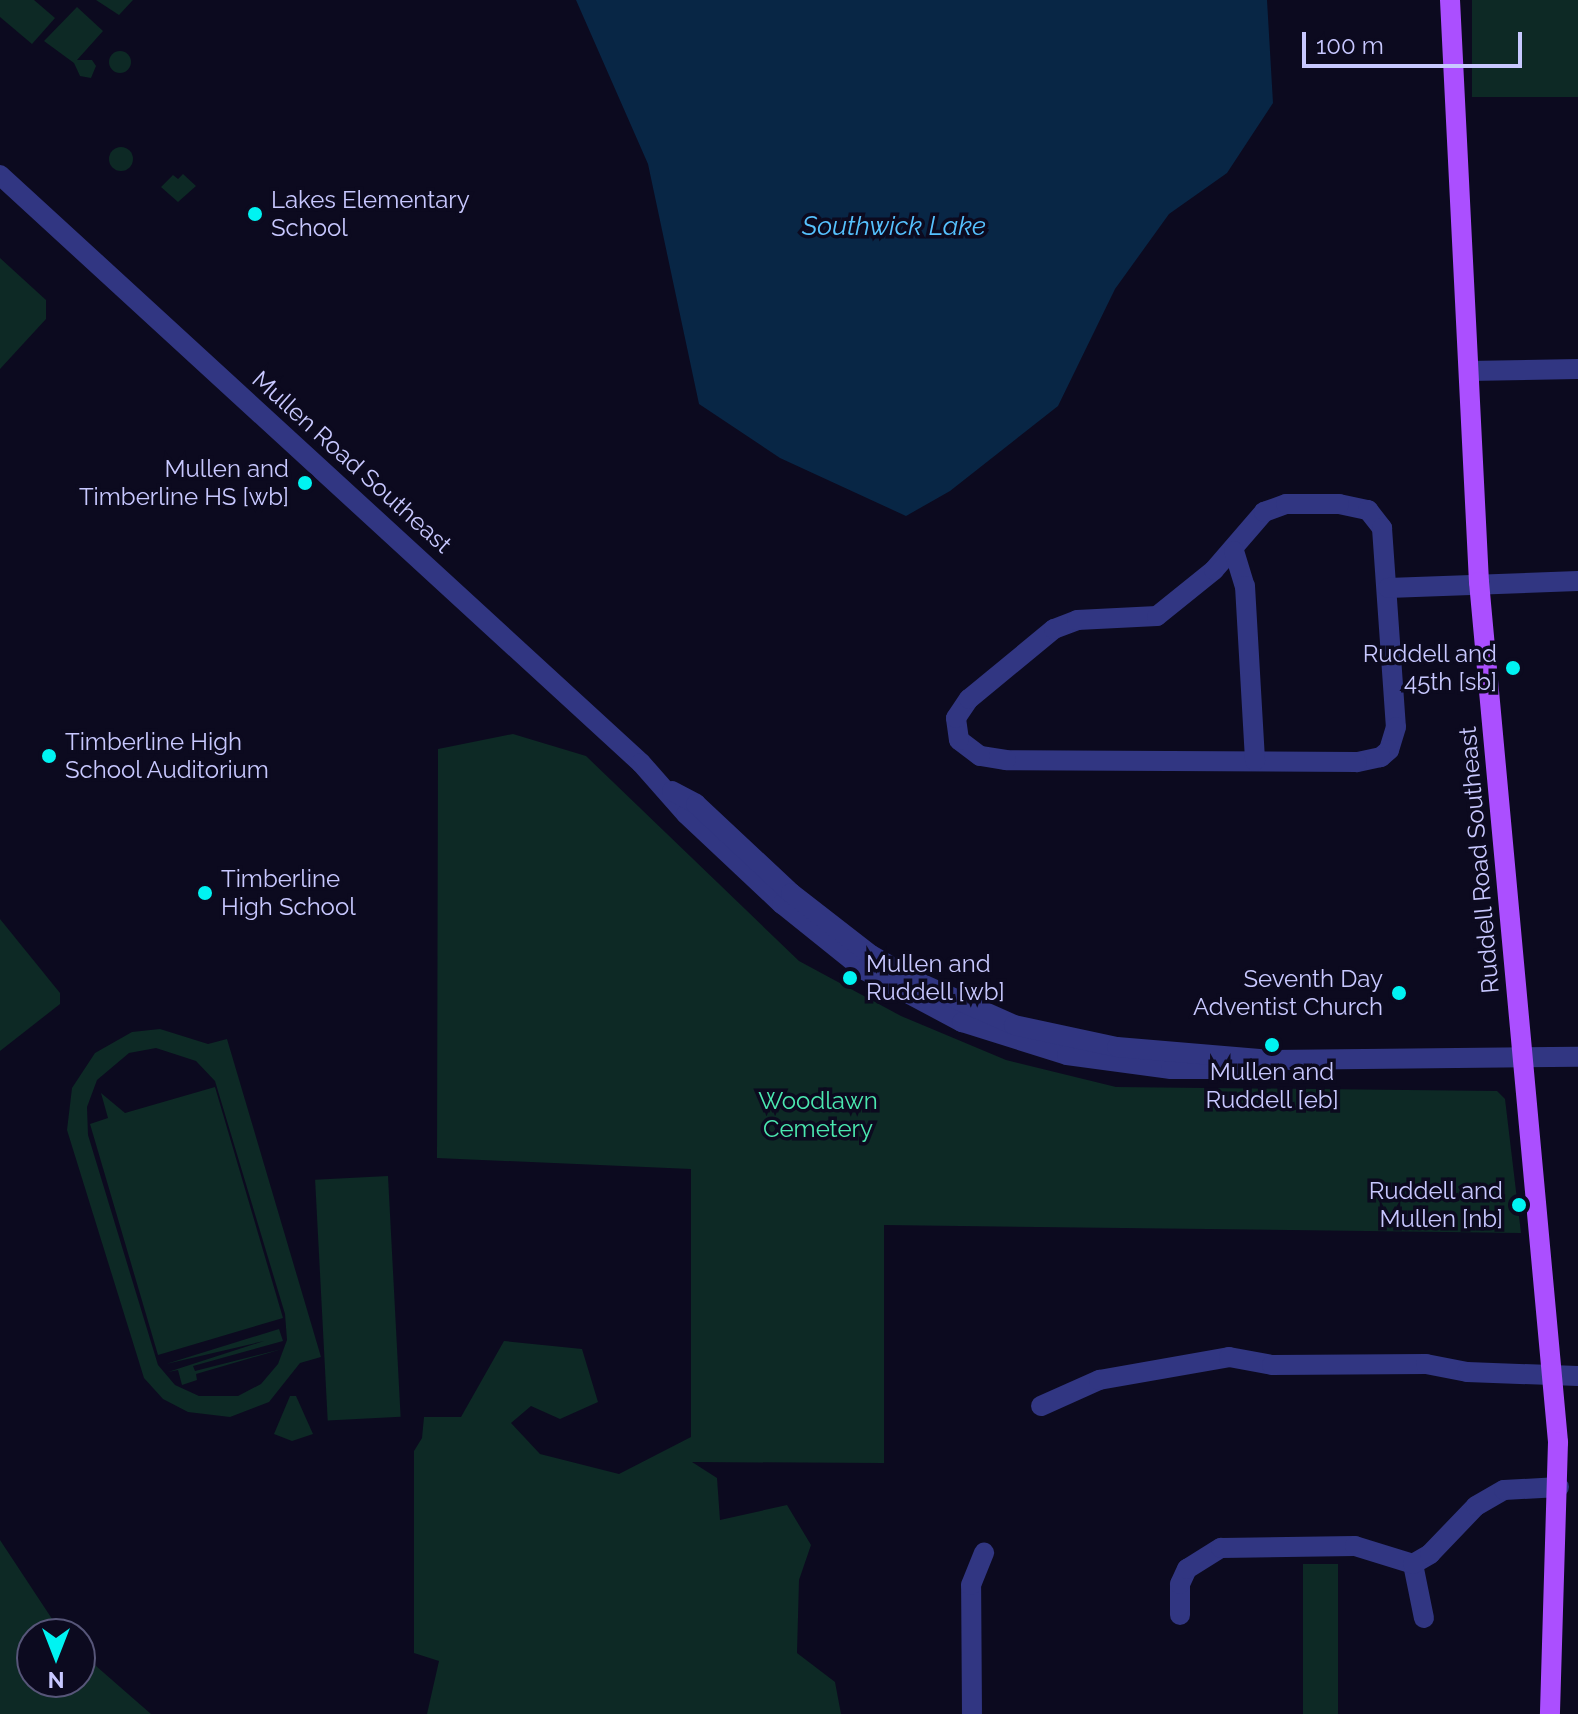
<!DOCTYPE html>
<html>
<head>
<meta charset="utf-8">
<style>
	body { margin:0 }
	#map { position:relative; width:1578px; height:1714px; overflow:hidden; background:#0c0a1f; font-family:Raleway,sans-serif }
	div>[style] { position:absolute }
	[style*='--x'] { left:calc(var(--x)*1px); top:calc(var(--y)*1px); width:calc(var(--w)*1px); rotate:calc(var(--a)*1deg) }
	.green>* { inset:0; background:#0d2925; transform-origin:0 0 }
	.round { border-radius:50% }
	.water>* { inset:0; background:#082645 }
	.minor>* { height:20px; margin:-10px; padding:0 10px; transform-origin:10px; border-radius:10px; background:#313682 }
	.major>* { height:20px; margin:-10px; padding:0 10px; transform-origin:10px; border-radius:10px; background:#ab4fff }
	.dots>* { width:22px; height:22px; translate:-50% -50%; box-sizing:border-box; border:4px solid #0c0a1f; border-radius:50% }
	span { translate:-50% -50%; white-space:nowrap; text-align:center; line-height:1.15; -webkit-text-stroke:7px #0c0a1f; paint-order:stroke }
	.poi-label { font-size:24px; color:#c8c8ff }
	.left { translate:0 -50%; text-align:left }
	.right { translate:-100% -50%; text-align:right }
	.street-label { font-size:24px; color:#c8c8ff }
	.park-label { font-size:24px; color:#4be8b0 }
	.water-label { font-size:26px; color:#56c2ff; font-style:italic }
	.north { position:absolute; left:16px; top:1618px; width:80px; height:80px; box-sizing:border-box; background:#0c0a1f; border:2px solid #575679; border-radius:50%; rotate:180deg; font-size:22px; font-weight:700; line-height:32px; text-align:center; color:#c8c8ff }
	.north::after { content:''; display:block; margin:auto; width:28px; height:36px; background:#00f3f2; clip-path:polygon(50% 0,100% 100%,50% 72%,0 100%) }
	.scale { position:absolute; left:1302px; top:32px; width:220px; height:36px; box-sizing:border-box; border:4px solid #c8c8ff; border-top:0; padding-left:10px; font-size:24px; line-height:28px; white-space:nowrap; color:#c8c8ff; -webkit-text-stroke:6px #0c0a1f; paint-order:stroke }
</style>
</head>
<body>
<div id="map">
	<div class="green">
		<div style="clip-path:polygon(0 0,34px 0,55px 18px,32px 44px,0 17px)"></div>
		<div style="clip-path:polygon(96px 0,133px 0,119px 15px)"></div>
		<div style="left:1472px;top:0;width:106px;height:97px"></div>
		<div style="clip-path:polygon(77px 7px,103px 31px,77px 60px,92px 60px,96px 66px,91px 78px,80px 76px,74px 63px,44px 41px)"></div>
		<div class="round" style="left:109px;top:51px;width:22px;height:22px"></div>
		<div class="round" style="left:109px;top:147px;width:24px;height:24px"></div>
		<div style="clip-path:polygon(183px 174px,196px 186px,178px 202px,161px 187px,173px 175px,178px 179px)"></div>
		<div style="clip-path:polygon(0 258px,46px 300px,46px 319px,0 369px)"></div>
		<div style="clip-path:polygon(513px 734px,586px 756px,799px 961px,901px 1016px,1006px 1060px,1116px 1087px,1497px 1091px,1505px 1099px,1521px 1233px,884px 1225px,884px 1463px,692px 1462px,717px 1478px,720px 1520px,787px 1505px,811px 1545px,799px 1580px,797px 1653px,835px 1682px,841px 1714px,427px 1714px,439px 1661px,414px 1653px,414px 1451px,422px 1438px,424px 1417px,461px 1417px,504px 1341px,582px 1349px,598px 1402px,560px 1419px,531px 1406px,511px 1423px,540px 1454px,619px 1474px,691px 1437px,691px 1169px,437px 1158px,438px 749px)"></div>
		<div style="clip-path:polygon(0 919px,60px 993px,60px 1004px,0 1051px)"></div>
		<div style="clip-path:polygon(evenodd,160px 1029px,208px 1044px,227px 1039px,321px 1357px,300px 1363px,269px 1402px,230px 1417px,188px 1412px,163px 1399px,144px 1378px,67px 1130px,72px 1088px,95px 1053px,132px 1032px,160px 1029px,156px 1048px,196px 1061px,215px 1081px,285px 1314px,287px 1340px,278px 1364px,261px 1384px,238px 1396px,199px 1396px,175px 1385px,158px 1365px,88px 1135px,87px 1107px,97px 1080px,129px 1053px,156px 1048px)"></div>
		<div style="clip-path:polygon(215px 1087px,283px 1318px,158px 1355px,90px 1124px,108px 1118px,101px 1093px,125px 1113px)"></div>
		<div style="left:388px;top:1176px;width:241px;height:73px;rotate:87deg"></div>
		<div style="clip-path:polygon(279px 1329px,283px 1341px,193px 1366px,195px 1371px,282px 1349px,196px 1374px,197px 1380px,182px 1385px,178px 1370px,168px 1372px,264px 1341px,166px 1364px)"></div>
		<div style="clip-path:polygon(290px 1396px,296px 1396px,313px 1434px,292px 1441px,274px 1434px)"></div>
		<div style="clip-path:polygon(0 1540px,62px 1634px,32px 1634px,32px 1682px,80px 1682px,80px 1652px,151px 1714px,0 1714px)"></div>
		<div style="left:1303px;top:1564px;width:35px;height:150px"></div>
	</div>
	<div class="water">
		<div style="clip-path:polygon(576px 0,1267px 0,1273px 103px,1227px 173px,1169px 214px,1115px 289px,1058px 406px,950px 491px,906px 516px,780px 458px,699px 404px,648px 164px)"></div>
	</div>
	<div class="minor">
		<div style="--x:0;--y:175;--w:870;--a:42.53"></div>
		<div style="--x:641;--y:763;--w:68;--a:48.6"></div>
		<div style="--x:686;--y:814;--w:132;--a:43.2"></div>
		<div style="--x:782;--y:904;--w:105;--a:38.8"></div>
		<div style="--x:864;--y:970;--w:111;--a:28"></div>
		<div style="--x:962;--y:1022;--w:110;--a:17.4"></div>
		<div style="--x:1067;--y:1055;--w:105;--a:7.7"></div>
		<div style="--x:1171;--y:1069;--w:53;--a:0"></div>
		<div style="--x:1224;--y:1069;--w:48;--a:-10.8"></div>
		<div style="--x:1469;--y:371;--w:109;--a:-1.1"></div>
		<div style="--x:1339;--y:504;--w:30;--a:12"></div>
		<div style="--x:1368;--y:510;--w:23;--a:52"></div>
		<div style="--x:1382;--y:528;--w:199;--a:86"></div>
		<div style="--x:1396;--y:727;--w:24;--a:107"></div>
		<div style="--x:1389;--y:750;--w:11;--a:139"></div>
		<div style="--x:1381;--y:757;--w:25;--a:168"></div>
		<div style="--x:1357;--y:762;--w:351;--a:-179.7"></div>
		<div style="--x:1006;--y:760;--w:26;--a:-171"></div>
		<div style="--x:980;--y:756;--w:26;--a:-143"></div>
		<div style="--x:959;--y:740;--w:22;--a:-98"></div>
		<div style="--x:956;--y:718;--w:23;--a:-56"></div>
		<div style="--x:969;--y:699;--w:110;--a:-39.5"></div>
		<div style="--x:1054;--y:629;--w:25;--a:-21"></div>
		<div style="--x:1077;--y:620;--w:80;--a:-2.9"></div>
		<div style="--x:1157;--y:616;--w:73;--a:-38.9"></div>
		<div style="--x:1214;--y:570;--w:77;--a:-49.2"></div>
		<div style="--x:1264;--y:512;--w:23;--a:-20"></div>
		<div style="--x:1286;--y:504;--w:53;--a:0"></div>
		<div style="--x:1234;--y:551;--w:37;--a:73"></div>
		<div style="--x:1245;--y:586;--w:175;--a:86.7"></div>
		<div style="--x:1388;--y:588;--w:190;--a:-2.1"></div>
		<div style="--x:672;--y:791;--w:27;--a:28"></div>
		<div style="--x:696;--y:804;--w:130;--a:43.1"></div>
		<div style="--x:791;--y:893;--w:101;--a:37.8"></div>
		<div style="--x:871;--y:955;--w:59;--a:29.6"></div>
		<div style="--x:922;--y:984;--w:101;--a:24"></div>
		<div style="--x:1014;--y:1025;--w:105;--a:12.1"></div>
		<div style="--x:1117;--y:1047;--w:155;--a:4.8"></div>
		<div style="--x:1271;--y:1060;--w:307;--a:-0.6"></div>
		<div style="--x:1041;--y:1406;--w:64;--a:-24.1"></div>
		<div style="--x:1099;--y:1380;--w:132;--a:-10"></div>
		<div style="--x:1229;--y:1357;--w:44;--a:10.5"></div>
		<div style="--x:1272;--y:1365;--w:154;--a:-0.4"></div>
		<div style="--x:1426;--y:1364;--w:42;--a:11"></div>
		<div style="--x:1467;--y:1372;--w:111;--a:2.1"></div>
		<div style="--x:1413;--y:1564;--w:55;--a:78.5"></div>
		<div style="--x:1180;--y:1615;--w:31;--a:-90"></div>
		<div style="--x:1180;--y:1584;--w:17;--a:-65"></div>
		<div style="--x:1187;--y:1569;--w:40;--a:-32"></div>
		<div style="--x:1221;--y:1548;--w:134;--a:-0.9"></div>
		<div style="--x:1355;--y:1546;--w:61;--a:17.2"></div>
		<div style="--x:1413;--y:1564;--w:20;--a:-30"></div>
		<div style="--x:1430;--y:1554;--w:66;--a:-46.2"></div>
		<div style="--x:1476;--y:1506;--w:32;--a:-30"></div>
		<div style="--x:1504;--y:1490;--w:55;--a:-3.1"></div>
		<div style="--x:972;--y:1714;--w:129;--a:-90.4"></div>
		<div style="--x:971;--y:1585;--w:35;--a:-68"></div>
	</div>
	<div class="major">
		<div style="--x:1450;--y:0;--w:583;--a:87.15"></div>
		<div style="--x:1479;--y:582;--w:864;--a:84.75"></div>
		<div style="--x:1558;--y:1442;--w:272;--a:91.7"></div>
	</div>
	<div class="dots">
		<div style="left:255px;top:214px;background:#00f3f2"></div>
		<div style="left:305px;top:483px;background:#00f3f2"></div>
		<div style="left:1513px;top:668px;background:#00f3f2"></div>
		<div style="left:49px;top:756px;background:#00f3f2"></div>
		<div style="left:205px;top:893px;background:#00f3f2"></div>
		<div style="left:850px;top:978px;background:#00f3f2"></div>
		<div style="left:1399px;top:993px;background:#00f3f2"></div>
		<div style="left:1272px;top:1045px;background:#00f3f2"></div>
		<div style="left:1519px;top:1205px;background:#00f3f2"></div>
	</div>
	<div class="poi-label">
		<span class="left" style="left:271px;top:214px">Lakes Elementary<br>School</span>
		<span class="right" style="left:289px;top:483px">Mullen and<br>Timberline HS [wb]</span>
		<span class="right" style="left:1497px;top:668px">Ruddell and<br>45th [sb]</span>
		<span class="left" style="left:65px;top:756px">Timberline High<br>School Auditorium</span>
		<span class="left" style="left:221px;top:893px">Timberline<br>High School</span>
		<span class="left" style="left:866px;top:978px">Mullen and<br>Ruddell [wb]</span>
		<span class="right" style="left:1383px;top:993px">Seventh Day<br>Adventist Church</span>
		<span style="left:1272px;top:1086px">Mullen and<br>Ruddell [eb]</span>
		<span class="right" style="left:1503px;top:1205px">Ruddell and<br>Mullen [nb]</span>
	</div>
	<div class="street-label">
		<span style="left:352px;top:462px;rotate:42deg">Mullen Road Southeast</span>
		<span style="left:1479px;top:860px;rotate:-95deg">Ruddell Road Southeast</span>
	</div>
	<div class="park-label">
		<span style="left:818px;top:1115px">Woodlawn<br>Cemetery</span>
	</div>
	<div class="water-label">
		<span style="left:894px;top:227px">Southwick Lake</span>
	</div>
	<div class="north">N</div>
	<div class="scale">100 m</div>
</div>
</body>
</html>
